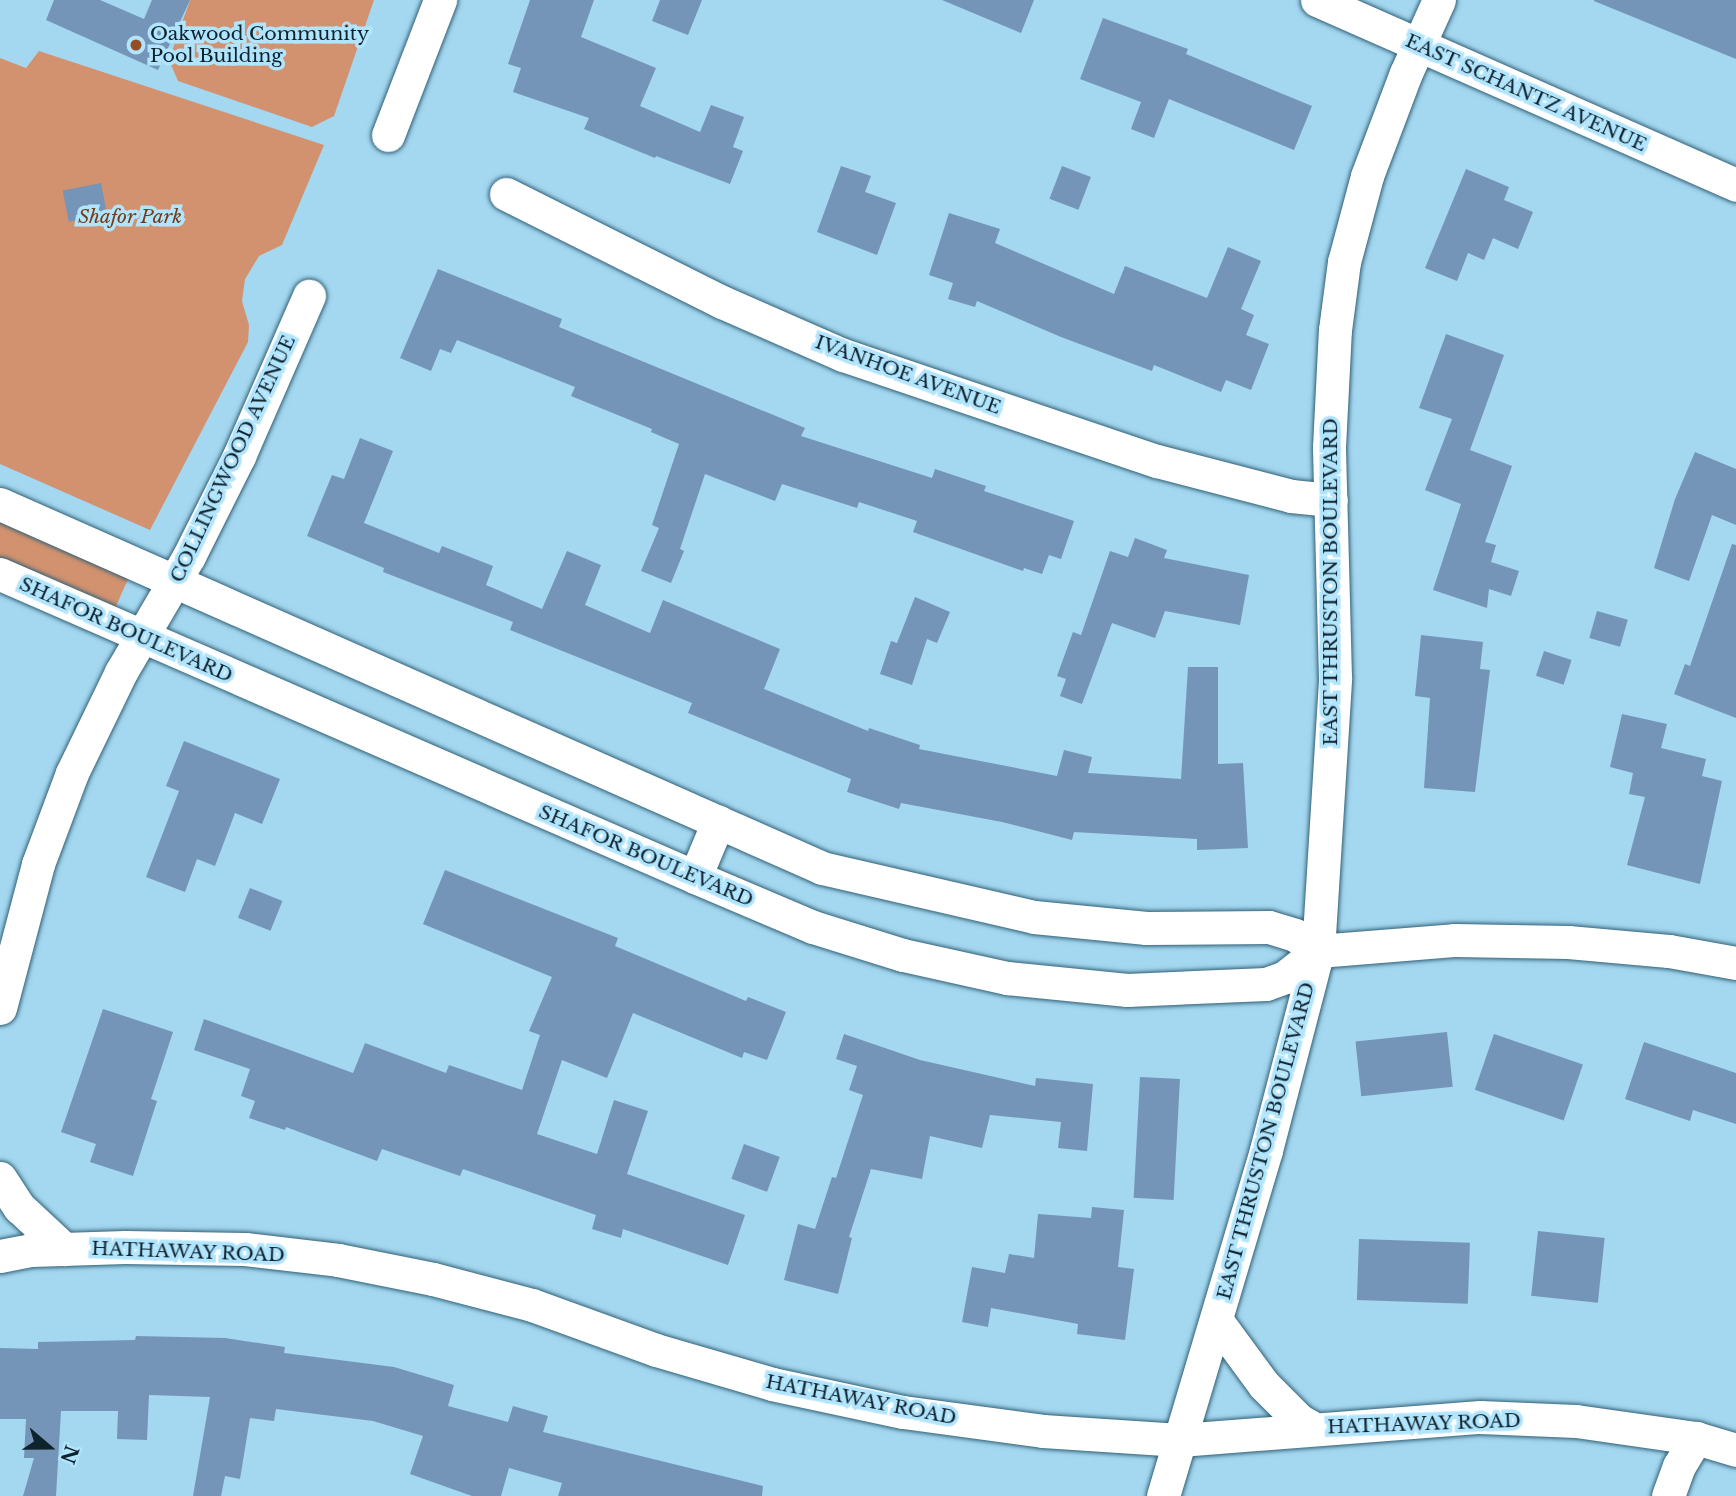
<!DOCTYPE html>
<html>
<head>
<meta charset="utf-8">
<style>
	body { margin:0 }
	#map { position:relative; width:1736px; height:1496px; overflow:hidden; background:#a4d7f0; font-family:"Libre Baskerville",serif }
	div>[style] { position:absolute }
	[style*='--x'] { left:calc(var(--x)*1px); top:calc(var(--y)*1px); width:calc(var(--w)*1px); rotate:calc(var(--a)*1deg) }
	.green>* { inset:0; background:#d2926f; transform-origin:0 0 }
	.building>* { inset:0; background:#7495b7; transform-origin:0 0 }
	.roads { filter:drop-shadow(0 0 2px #316176) drop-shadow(0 0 2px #316176) }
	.minor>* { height:33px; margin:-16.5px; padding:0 16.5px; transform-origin:16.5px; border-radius:16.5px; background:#fff }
	.dots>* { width:19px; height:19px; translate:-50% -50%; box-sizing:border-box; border:4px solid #b1e4fd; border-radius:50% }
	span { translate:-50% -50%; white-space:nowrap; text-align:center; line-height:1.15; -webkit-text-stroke:7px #b1e4fd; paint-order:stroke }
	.poi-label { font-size:19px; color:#0f232c }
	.left { translate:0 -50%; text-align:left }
	.street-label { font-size:19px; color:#0f232c }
	.park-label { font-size:19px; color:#773a14; font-style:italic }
	.north { position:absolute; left:14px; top:1412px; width:70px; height:70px; -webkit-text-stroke:5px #b1e4fd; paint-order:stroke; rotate:110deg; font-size:19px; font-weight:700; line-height:28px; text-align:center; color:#0f232c }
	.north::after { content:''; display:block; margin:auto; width:24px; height:32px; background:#0f232c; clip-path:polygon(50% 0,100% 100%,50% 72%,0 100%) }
</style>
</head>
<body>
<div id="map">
	<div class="green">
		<div style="clip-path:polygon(190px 0,374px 0,334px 116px,312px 127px,178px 81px,169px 60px)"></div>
		<div style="clip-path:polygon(39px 51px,324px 145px,282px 245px,259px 256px,245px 279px,242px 301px,249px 325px,248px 342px,150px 530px,0 464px,0 58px,26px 68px)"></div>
		<div style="left:0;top:520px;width:141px;height:37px;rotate:24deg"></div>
	</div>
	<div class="building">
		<div style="clip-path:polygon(54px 0,100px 0,144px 19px,152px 0,190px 0,158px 70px,46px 20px)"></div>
		<div style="clip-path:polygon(530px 0,594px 0,581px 37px,656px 68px,640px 106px,700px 132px,711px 105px,744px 117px,733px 147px,743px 151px,730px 184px,656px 156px,655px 158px,584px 129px,589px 118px,513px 92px,521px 68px,508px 64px)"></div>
		<div style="clip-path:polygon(660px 0,702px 0,688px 35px,652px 21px)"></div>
		<div style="clip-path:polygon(942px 0,1034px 0,1021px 33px)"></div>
		<div style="clip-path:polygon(1594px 0,1736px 0,1736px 59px,1594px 1px)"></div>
		<div style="clip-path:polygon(1103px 18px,1188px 49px,1186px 54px,1312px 106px,1294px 150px,1169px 99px,1154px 138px,1131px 129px,1141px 102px,1080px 79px)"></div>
		<div style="clip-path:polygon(841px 166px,871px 176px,865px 192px,896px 203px,877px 255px,817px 232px)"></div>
		<div style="left:1062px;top:166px;width:31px;height:35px;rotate:21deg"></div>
		<div style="clip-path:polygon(1466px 169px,1509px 187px,1504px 200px,1533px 212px,1518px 249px,1493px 238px,1484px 260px,1468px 253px,1457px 281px,1425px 268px)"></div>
		<div style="left:101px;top:183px;width:32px;height:39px;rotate:79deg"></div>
		<div style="clip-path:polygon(949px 213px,1000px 229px,995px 243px,1114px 294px,1125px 266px,1207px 298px,1228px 247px,1261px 261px,1241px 309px,1254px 315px,1246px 335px,1269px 344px,1251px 390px,1226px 380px,1221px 392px,1154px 365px,1152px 371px,1061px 337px,977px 301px,975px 307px,948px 299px,953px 283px,929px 275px)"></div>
		<div style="clip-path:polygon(438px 269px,562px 319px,559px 327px,805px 428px,801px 436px,932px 478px,935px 469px,986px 486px,984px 491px,1074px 521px,1061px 559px,1049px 555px,1042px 574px,1024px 568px,1023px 571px,913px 532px,917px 521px,859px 502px,857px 508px,782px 484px,775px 501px,705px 474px,680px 549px,684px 551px,671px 583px,641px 571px,659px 528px,652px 525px,679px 444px,651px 432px,652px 429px,571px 396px,575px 387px,457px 340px,451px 353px,440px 349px,431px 371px,400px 358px)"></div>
		<div style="clip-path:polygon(1446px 334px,1504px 355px,1470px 450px,1512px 466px,1485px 542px,1496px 545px,1491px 562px,1519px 571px,1511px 596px,1489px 589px,1487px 608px,1433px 590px,1461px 504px,1425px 490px,1452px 419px,1419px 408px)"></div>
		<div style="clip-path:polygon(360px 438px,393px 451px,364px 523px,439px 553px,442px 546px,493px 566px,486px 585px,542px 609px,567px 551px,601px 565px,585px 605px,650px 633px,663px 600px,780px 649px,764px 689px,868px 731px,869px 728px,920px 745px,919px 749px,1057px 776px,1064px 750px,1092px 757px,1088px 773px,1181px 779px,1188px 667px,1218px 667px,1218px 764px,1243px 763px,1248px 848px,1197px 850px,1197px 839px,1074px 832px,1072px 840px,1002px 822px,901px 803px,899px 809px,847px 792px,851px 779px,688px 713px,692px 703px,510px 630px,513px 622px,383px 572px,384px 568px,307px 536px,332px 475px,344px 479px)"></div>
		<div style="clip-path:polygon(1695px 452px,1736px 469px,1736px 525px,1712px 515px,1689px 581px,1654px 568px,1675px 499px)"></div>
		<div style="clip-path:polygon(1135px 538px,1167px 550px,1164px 558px,1249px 575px,1240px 625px,1165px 611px,1155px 638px,1112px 623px,1082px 704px,1060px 696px,1066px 679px,1057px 676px,1073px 632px,1081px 635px,1110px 551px,1128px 557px)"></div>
		<div style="clip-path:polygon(1732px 544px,1736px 545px,1736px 718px,1674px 694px,1685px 664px,1690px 666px)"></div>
		<div style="clip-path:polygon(915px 597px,950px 612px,937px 643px,927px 639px,912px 685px,880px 674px,891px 641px,897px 643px)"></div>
		<div style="left:1597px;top:611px;width:32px;height:28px;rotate:16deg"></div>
		<div style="clip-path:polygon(1421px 635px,1483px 642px,1480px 669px,1490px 670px,1475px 792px,1424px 788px,1430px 698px,1415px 696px)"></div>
		<div style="left:1544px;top:651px;width:29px;height:26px;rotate:18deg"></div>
		<div style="clip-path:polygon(1622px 714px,1667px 724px,1661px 748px,1706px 759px,1702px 776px,1722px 781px,1700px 884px,1627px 865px,1645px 797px,1629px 794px,1633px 773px,1610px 767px)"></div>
		<div style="clip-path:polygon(184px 741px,280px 779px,262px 824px,235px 813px,215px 866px,197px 859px,185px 892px,146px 877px,179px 791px,166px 786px)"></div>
		<div style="clip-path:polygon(445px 870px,618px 938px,615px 946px,746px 1001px,748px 997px,786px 1012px,767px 1060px,744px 1052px,742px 1058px,633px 1013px,607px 1078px,562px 1060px,537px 1134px,597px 1154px,614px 1100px,648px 1111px,627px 1174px,745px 1215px,728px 1265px,623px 1229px,621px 1238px,592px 1229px,596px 1215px,463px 1169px,460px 1176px,382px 1149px,377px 1161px,286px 1127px,285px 1130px,249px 1118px,255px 1101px,241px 1096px,250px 1069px,194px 1050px,204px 1019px,353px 1073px,365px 1043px,446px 1073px,449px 1065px,522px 1090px,540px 1035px,529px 1031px,552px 977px,423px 924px)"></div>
		<div style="left:250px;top:888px;width:35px;height:32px;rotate:22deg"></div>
		<div style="clip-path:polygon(103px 1009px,173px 1032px,151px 1099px,157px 1101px,133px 1176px,90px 1162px,96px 1144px,61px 1132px)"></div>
		<div style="left:1447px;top:1032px;width:55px;height:92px;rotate:84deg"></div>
		<div style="clip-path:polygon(844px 1034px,920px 1060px,1035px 1086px,1036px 1078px,1093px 1084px,1087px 1151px,1058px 1148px,1061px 1122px,990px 1115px,982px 1148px,930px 1136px,922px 1179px,871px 1169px,849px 1237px,852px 1238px,838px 1294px,784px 1280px,798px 1224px,815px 1229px,832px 1177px,836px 1178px,863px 1095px,849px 1090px,857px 1066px,836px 1059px)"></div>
		<div style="left:1494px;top:1034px;width:94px;height:59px;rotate:19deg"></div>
		<div style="clip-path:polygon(1644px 1042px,1736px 1073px,1736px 1124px,1693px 1110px,1690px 1121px,1625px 1099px)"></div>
		<div style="left:1140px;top:1077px;width:40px;height:121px;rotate:3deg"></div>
		<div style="left:744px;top:1144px;width:38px;height:37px;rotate:20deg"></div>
		<div style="clip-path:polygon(1092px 1207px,1124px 1210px,1118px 1267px,1134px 1269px,1125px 1340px,1077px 1334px,1078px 1324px,991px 1308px,988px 1327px,962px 1322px,972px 1267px,1005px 1273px,1009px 1254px,1034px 1258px,1038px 1214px,1091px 1218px)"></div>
		<div style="left:1538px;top:1231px;width:67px;height:65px;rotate:6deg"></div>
		<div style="left:1359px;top:1239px;width:111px;height:61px;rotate:2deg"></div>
		<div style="clip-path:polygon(136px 1336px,225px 1338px,285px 1347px,284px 1353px,394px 1367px,454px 1385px,448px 1406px,508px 1422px,513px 1406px,548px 1416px,543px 1432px,763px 1486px,762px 1496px,558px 1496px,562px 1483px,509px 1468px,501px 1496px,472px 1496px,410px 1474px,423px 1436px,373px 1421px,276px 1409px,274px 1421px,250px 1418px,240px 1479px,225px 1476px,221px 1496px,193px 1496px,210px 1397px,149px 1395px,147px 1440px,117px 1439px,118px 1411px,61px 1411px,56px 1496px,23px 1496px,34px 1458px,24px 1458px,26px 1419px,0 1419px,0 1348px,38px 1349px,38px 1342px,135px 1340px)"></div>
	</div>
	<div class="roads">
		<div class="minor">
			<div style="--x:1317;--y:0;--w:458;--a:23.8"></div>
			<div style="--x:388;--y:135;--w:145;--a:-68.9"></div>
			<div style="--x:506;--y:194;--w:241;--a:26.6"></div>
			<div style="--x:722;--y:302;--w:132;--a:23.7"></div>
			<div style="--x:843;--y:355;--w:331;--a:18.7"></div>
			<div style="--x:1157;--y:461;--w:138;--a:14.6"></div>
			<div style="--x:1291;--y:496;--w:40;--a:5.7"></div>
			<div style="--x:0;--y:504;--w:899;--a:23.88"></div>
			<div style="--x:822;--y:868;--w:218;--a:13"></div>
			<div style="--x:1034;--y:917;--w:113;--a:5.6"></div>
			<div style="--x:1146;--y:928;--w:123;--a:-0.5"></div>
			<div style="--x:1269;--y:927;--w:27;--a:17"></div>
			<div style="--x:1295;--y:935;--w:28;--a:35"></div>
			<div style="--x:0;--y:574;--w:758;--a:23.56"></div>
			<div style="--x:695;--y:877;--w:128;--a:23"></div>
			<div style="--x:813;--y:927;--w:94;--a:17.3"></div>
			<div style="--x:903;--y:955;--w:107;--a:12.5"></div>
			<div style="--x:1007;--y:978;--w:121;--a:5.7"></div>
			<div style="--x:1127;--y:990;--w:139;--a:-2.5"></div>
			<div style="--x:1266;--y:984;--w:20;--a:-20"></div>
			<div style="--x:1285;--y:977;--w:42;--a:-38.2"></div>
			<div style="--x:1318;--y:951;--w:136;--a:-4.6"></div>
			<div style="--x:1454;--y:940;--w:114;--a:1"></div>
			<div style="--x:1568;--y:942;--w:101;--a:5.1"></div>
			<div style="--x:1669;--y:951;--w:68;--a:10.2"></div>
			<div style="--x:695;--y:877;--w:60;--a:-67.3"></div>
			<div style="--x:0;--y:1008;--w:149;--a:-75.2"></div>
			<div style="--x:38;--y:864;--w:97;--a:-69.5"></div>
			<div style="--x:72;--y:773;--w:112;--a:-64.1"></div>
			<div style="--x:121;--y:672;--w:134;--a:-59.6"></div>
			<div style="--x:189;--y:556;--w:112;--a:-63.4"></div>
			<div style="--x:239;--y:456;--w:175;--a:-66.4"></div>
			<div style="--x:0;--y:1178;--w:35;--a:57"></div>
			<div style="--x:19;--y:1207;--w:62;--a:43"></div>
			<div style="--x:0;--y:1256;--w:32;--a:-11"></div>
			<div style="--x:31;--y:1250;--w:94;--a:-1.8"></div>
			<div style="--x:125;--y:1247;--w:120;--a:1"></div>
			<div style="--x:245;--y:1249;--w:94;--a:6.7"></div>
			<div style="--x:338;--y:1260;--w:97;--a:11.3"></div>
			<div style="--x:433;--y:1279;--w:102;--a:14.7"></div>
			<div style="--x:532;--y:1305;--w:132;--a:19.9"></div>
			<div style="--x:656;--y:1350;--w:121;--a:16.3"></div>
			<div style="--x:772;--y:1384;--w:134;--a:12.1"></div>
			<div style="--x:903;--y:1412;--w:141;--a:7.7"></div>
			<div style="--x:1043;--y:1431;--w:137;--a:3.8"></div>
			<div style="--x:1180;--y:1440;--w:301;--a:-4.4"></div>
			<div style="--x:1480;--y:1417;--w:96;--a:2.4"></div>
			<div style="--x:1576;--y:1421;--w:121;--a:8.1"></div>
			<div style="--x:1696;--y:1438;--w:42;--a:16.7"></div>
			<div style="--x:1217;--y:1321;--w:79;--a:53.7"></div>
			<div style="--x:1264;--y:1385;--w:49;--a:45"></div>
			<div style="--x:1299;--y:1420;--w:16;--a:30"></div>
			<div style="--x:1163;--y:1496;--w:361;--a:-73.4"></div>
			<div style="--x:1266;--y:1150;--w:206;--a:-75.4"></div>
			<div style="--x:1318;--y:951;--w:274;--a:-86.4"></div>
			<div style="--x:1335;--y:678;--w:231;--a:-91.5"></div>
			<div style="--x:1329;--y:447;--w:117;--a:-87.1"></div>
			<div style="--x:1335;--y:330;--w:69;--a:-82.5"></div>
			<div style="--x:1344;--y:262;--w:89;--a:-75"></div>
			<div style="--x:1367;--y:176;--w:110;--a:-69.3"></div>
			<div style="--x:1406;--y:73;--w:80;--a:-65.7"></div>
			<div style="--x:1668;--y:1496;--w:32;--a:-70"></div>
			<div style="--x:1679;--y:1466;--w:33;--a:-59"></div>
		</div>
	</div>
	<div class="dots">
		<div style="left:136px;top:45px;background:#944e25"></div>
	</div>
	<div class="poi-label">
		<span class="left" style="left:150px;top:45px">Oakwood Community<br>Pool Building</span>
	</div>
	<div class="street-label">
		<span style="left:1526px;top:93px;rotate:24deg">EAST SCHANTZ AVENUE</span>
		<span style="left:908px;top:375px;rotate:20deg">IVANHOE AVENUE</span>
		<span style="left:233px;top:459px;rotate:-65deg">COLLINGWOOD AVENUE</span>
		<span style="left:1331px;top:582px;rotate:-90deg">EAST THRUSTON BOULEVARD</span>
		<span style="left:126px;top:630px;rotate:24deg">SHAFOR BOULEVARD</span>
		<span style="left:646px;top:856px;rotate:23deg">SHAFOR BOULEVARD</span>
		<span style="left:1266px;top:1141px;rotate:-75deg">EAST THRUSTON BOULEVARD</span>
		<span style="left:188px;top:1252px;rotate:2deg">HATHAWAY ROAD</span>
		<span style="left:861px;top:1400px;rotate:11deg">HATHAWAY ROAD</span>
		<span style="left:1424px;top:1424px;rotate:-2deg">HATHAWAY ROAD</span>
	</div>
	<div class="park-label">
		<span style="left:130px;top:217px">Shafor Park</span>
	</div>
	<div class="north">N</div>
</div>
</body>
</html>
